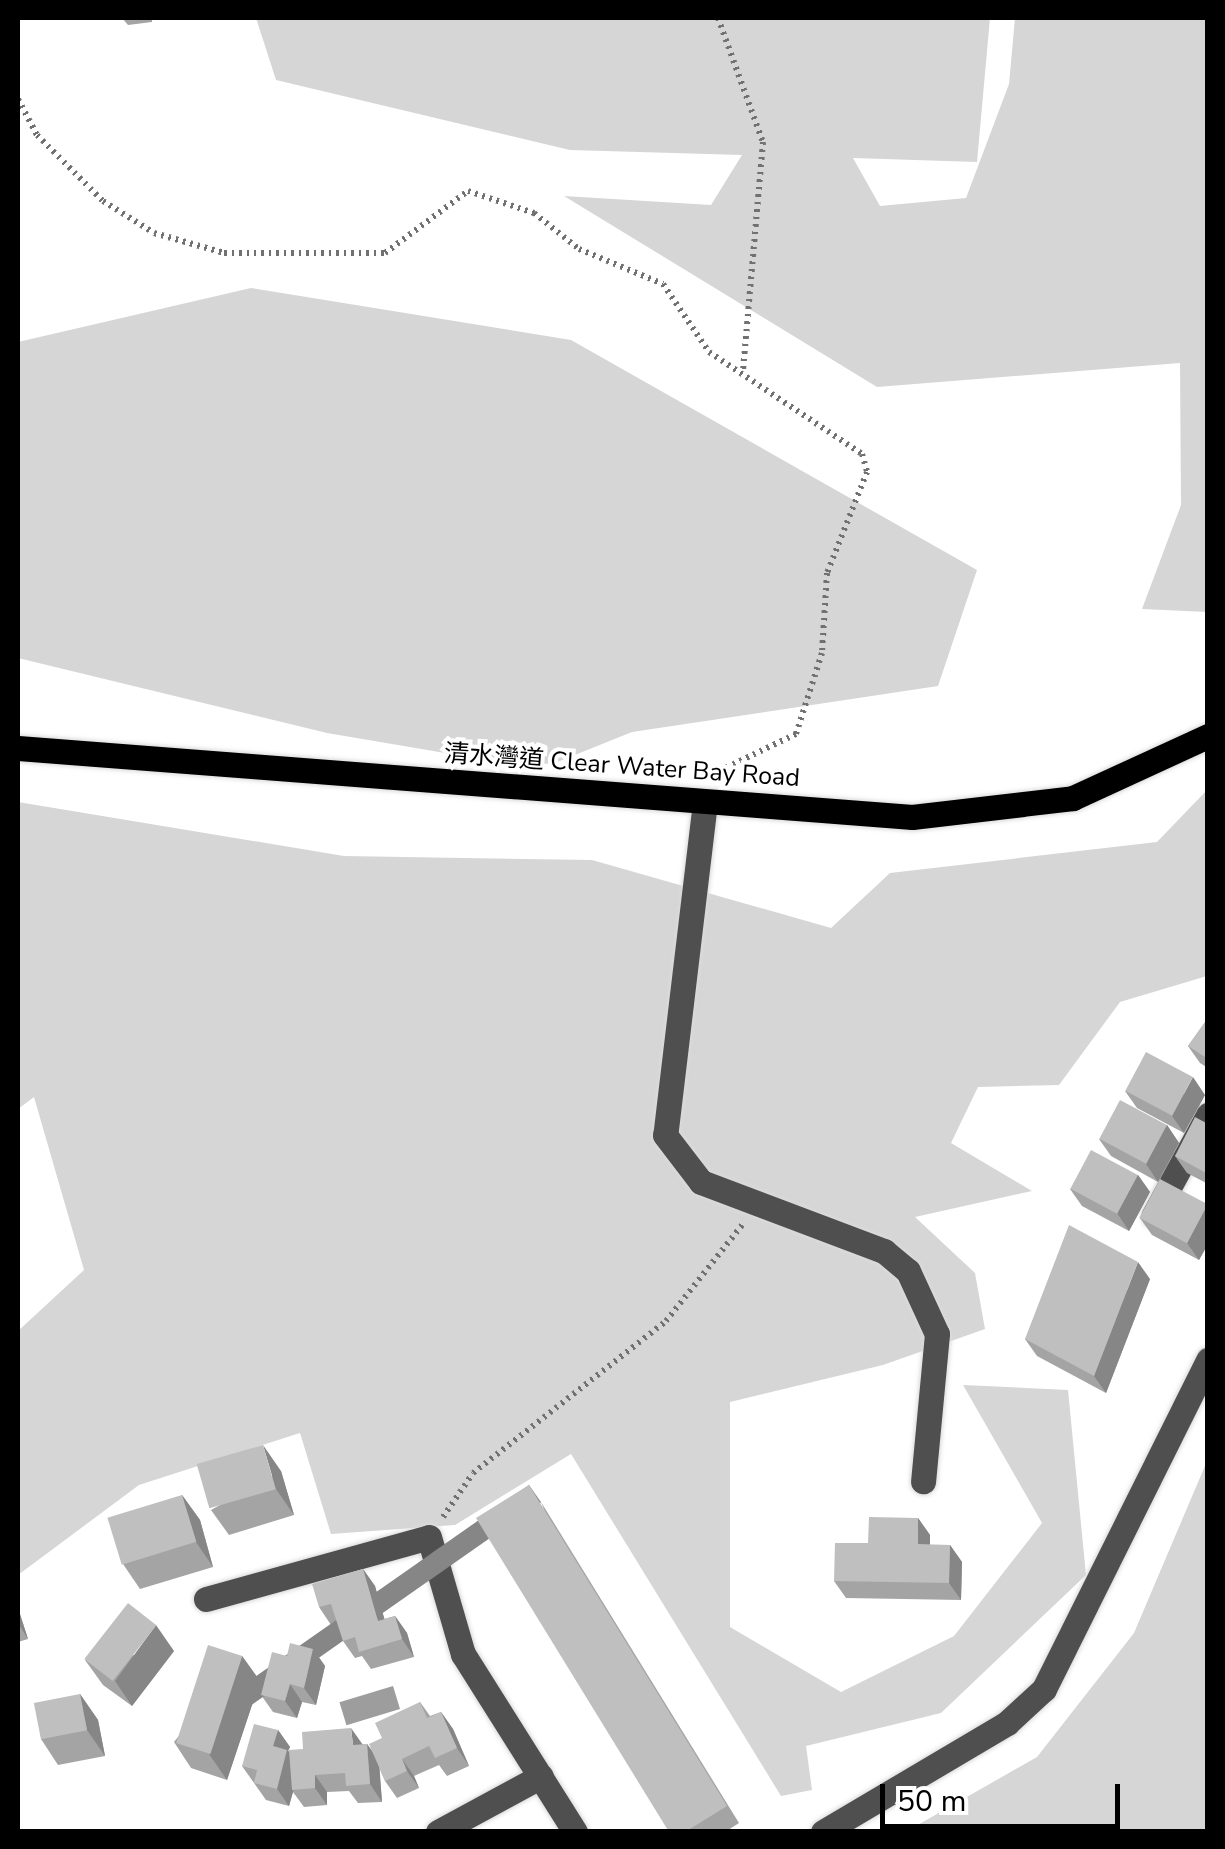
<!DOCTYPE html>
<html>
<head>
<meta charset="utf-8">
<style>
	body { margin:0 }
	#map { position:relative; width:1225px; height:1849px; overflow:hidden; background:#fff; font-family:"Nunito Sans","Noto Sans TC",sans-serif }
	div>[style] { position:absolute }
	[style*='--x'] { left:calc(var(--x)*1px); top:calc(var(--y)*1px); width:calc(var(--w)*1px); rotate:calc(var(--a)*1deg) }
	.green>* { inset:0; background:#d6d6d6 }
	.water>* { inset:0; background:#9d9d9d; transform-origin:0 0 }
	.path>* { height:6px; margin-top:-3px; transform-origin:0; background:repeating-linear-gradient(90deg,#717171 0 2.5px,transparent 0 7.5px) }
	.roads { filter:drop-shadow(0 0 2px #dbdbdb) drop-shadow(0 0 2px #dbdbdb) }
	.minor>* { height:25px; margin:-12.5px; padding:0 12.5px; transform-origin:12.5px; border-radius:12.5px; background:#4f4f4f }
	.major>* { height:25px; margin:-12.5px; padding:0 12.5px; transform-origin:12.5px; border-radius:12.5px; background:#000 }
	.wall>* { inset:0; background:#a4a4a4 }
	.shaded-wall>* { inset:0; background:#868686; transform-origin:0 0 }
	.building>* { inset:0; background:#bfbfbf; transform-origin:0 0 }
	span { translate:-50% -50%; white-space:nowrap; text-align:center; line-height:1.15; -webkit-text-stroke:8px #fff; paint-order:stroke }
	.street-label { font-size:25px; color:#000 }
	.frame { position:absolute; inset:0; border:20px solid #000; pointer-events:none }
	.scale { position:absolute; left:880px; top:1784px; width:240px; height:45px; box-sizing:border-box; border:5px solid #000; border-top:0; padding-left:12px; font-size:30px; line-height:35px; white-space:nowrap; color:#000; -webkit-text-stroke:8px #fff; paint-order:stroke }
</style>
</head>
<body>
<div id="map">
	<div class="green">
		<div style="clip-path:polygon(256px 18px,990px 18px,977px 162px,853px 158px,880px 206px,966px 198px,1009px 84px,1015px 18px,1207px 18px,1207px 612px,1142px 609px,1181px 505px,1180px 363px,877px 387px,564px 196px,711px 205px,742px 155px,570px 150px,276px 80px)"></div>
		<div style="clip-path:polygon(251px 288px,571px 340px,977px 570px,938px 686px,632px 732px,540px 769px,327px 733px,18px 658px,18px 342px)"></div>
		<div style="clip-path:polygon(1207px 790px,1207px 976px,1120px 1002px,1059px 1085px,978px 1087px,951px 1143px,1032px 1191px,915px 1217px,975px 1273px,985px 1329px,883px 1365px,730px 1402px,730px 1627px,841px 1692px,954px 1636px,1042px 1523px,963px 1385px,1068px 1390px,1086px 1575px,941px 1713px,806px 1746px,812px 1790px,781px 1796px,571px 1454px,455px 1525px,331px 1534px,300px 1433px,139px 1485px,18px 1575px,18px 1331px,84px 1270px,34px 1097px,18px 1109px,18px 802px,344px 856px,592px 860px,831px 928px,890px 873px,1157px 842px)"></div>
		<div style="clip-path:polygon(1207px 1461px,1207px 1831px,907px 1831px,1037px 1757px,1134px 1633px)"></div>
	</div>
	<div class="water">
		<div style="left:393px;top:1686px;width:24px;height:56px;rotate:73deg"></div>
	</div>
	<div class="path">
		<div style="--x:718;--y:18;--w:132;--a:70.1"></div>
		<div style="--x:763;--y:142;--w:231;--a:95"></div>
		<div style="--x:18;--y:99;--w:41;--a:62.2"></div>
		<div style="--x:37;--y:135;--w:93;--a:45"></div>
		<div style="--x:103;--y:201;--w:60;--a:32.1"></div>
		<div style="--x:154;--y:233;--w:73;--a:15.9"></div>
		<div style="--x:224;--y:253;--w:161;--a:0"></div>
		<div style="--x:385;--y:253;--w:104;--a:-36.8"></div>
		<div style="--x:468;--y:191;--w:70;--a:18.4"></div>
		<div style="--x:534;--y:213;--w:58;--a:38.7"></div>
		<div style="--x:579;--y:249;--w:91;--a:22.6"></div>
		<div style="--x:663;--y:284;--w:82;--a:55.9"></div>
		<div style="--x:709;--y:352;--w:184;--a:33.7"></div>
		<div style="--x:862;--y:454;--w:19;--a:74"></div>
		<div style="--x:867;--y:472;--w:109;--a:111.6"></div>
		<div style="--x:827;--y:573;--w:80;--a:93.6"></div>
		<div style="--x:822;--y:653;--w:85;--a:107.8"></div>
		<div style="--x:796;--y:734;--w:92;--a:154.3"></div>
		<div style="--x:443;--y:1517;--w:53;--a:-55.7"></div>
		<div style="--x:473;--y:1473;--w:246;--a:-38.2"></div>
		<div style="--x:666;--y:1321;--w:124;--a:-51.6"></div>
	</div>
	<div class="roads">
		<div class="minor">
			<div style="--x:705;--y:802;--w:335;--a:96.8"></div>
			<div style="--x:665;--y:1135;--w:59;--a:52.5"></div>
			<div style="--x:701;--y:1182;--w:196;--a:20.7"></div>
			<div style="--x:884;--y:1251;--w:31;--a:40"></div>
			<div style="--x:908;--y:1271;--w:69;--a:65.3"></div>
			<div style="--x:937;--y:1334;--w:148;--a:95.4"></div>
			<div style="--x:1154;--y:1215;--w:114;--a:-61.6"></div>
			<div style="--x:206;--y:1599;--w:231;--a:-15.5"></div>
			<div style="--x:429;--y:1537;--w:122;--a:73.8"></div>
			<div style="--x:463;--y:1654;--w:210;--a:57.8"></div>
			<div style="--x:438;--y:1832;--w:117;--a:-28.5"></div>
			<div style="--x:823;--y:1832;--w:214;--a:-30.6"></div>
			<div style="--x:1007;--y:1723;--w:50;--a:-42.6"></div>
			<div style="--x:1044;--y:1689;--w:368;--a:-63.5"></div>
		</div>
		<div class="major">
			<div style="--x:18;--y:748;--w:897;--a:4.41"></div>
			<div style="--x:912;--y:817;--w:162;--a:-6.7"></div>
			<div style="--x:1073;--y:798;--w:149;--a:-24.7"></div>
		</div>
	</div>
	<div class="wall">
		<div style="clip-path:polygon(122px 18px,152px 18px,152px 22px,128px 25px)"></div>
		<div style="clip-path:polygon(1208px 1018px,1208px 1068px,1200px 1063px,1188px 1046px)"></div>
		<div style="clip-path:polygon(1125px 1091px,1205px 1095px,1184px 1133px,1137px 1108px)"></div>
		<div style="clip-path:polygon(1208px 1124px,1208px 1184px,1187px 1173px,1175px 1156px)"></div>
		<div style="clip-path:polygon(1167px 1125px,1179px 1143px,1158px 1182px,1111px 1156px,1099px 1139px)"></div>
		<div style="clip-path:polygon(1138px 1175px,1150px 1192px,1129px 1231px,1082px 1206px,1070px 1189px)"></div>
		<div style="clip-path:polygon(1208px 1204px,1208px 1244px,1199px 1260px,1152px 1235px,1140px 1218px)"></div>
		<div style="clip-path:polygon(1150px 1279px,1106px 1393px,1037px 1356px,1025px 1339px)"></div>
		<div style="clip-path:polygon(281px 1471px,294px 1515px,229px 1535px,211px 1510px)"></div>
		<div style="clip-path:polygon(182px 1495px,200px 1520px,213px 1567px,140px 1589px,123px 1564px)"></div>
		<div style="clip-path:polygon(541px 1502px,739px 1823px,725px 1832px,669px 1832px)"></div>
		<div style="clip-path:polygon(918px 1518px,930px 1535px,930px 1545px,950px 1545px,962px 1562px,961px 1600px,846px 1598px,834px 1581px,868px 1543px)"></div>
		<div style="clip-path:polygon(363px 1569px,375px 1586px,384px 1619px,395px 1616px,407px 1633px,414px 1657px,371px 1669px,362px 1656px,355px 1658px,343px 1641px,337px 1623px,331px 1625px,319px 1607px)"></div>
		<div style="clip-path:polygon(18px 1608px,28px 1639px,18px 1642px,18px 1607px)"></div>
		<div style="clip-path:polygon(313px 1649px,325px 1666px,316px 1705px,302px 1702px,297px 1718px,273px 1712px,261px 1695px,287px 1656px)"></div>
		<div style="clip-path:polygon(174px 1651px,132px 1706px,103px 1685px,85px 1660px)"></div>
		<div style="clip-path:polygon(242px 1656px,260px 1681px,227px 1780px,191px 1768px,174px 1742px)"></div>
		<div style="clip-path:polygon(80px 1694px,98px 1720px,105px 1756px,58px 1765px,41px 1739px)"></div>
		<div style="clip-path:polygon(420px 1702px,430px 1716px,441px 1712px,453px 1729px,469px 1766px,447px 1776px,439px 1765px,414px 1776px,419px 1788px,397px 1798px,385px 1781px,379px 1767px,382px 1802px,358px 1803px,349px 1791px,327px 1792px,327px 1805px,304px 1807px,293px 1792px,289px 1806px,266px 1800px,242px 1766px,278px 1730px,290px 1747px,288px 1751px,367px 1744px,373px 1752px,382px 1738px)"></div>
	</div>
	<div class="shaded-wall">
		<div style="clip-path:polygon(1193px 1077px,1205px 1095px,1184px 1133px,1172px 1116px)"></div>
		<div style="clip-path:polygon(1167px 1125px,1179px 1143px,1158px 1182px,1146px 1164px)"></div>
		<div style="clip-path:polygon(1138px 1175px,1150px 1192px,1129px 1231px,1117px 1213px)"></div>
		<div style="clip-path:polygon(1208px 1204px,1208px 1244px,1199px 1260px,1187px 1243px)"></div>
		<div style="clip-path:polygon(1138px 1262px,1150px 1279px,1106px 1393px,1094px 1376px)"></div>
		<div style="clip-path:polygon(263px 1445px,281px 1471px,294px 1515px,276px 1489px)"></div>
		<div style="left:529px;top:1485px;width:21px;height:377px;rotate:55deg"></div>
		<div style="clip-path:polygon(182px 1495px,200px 1520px,213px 1567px,196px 1542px)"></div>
		<div style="clip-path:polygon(918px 1518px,930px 1535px,930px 1562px,918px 1544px)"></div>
		<div style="clip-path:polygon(950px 1545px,962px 1562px,961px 1600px,949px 1583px)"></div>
		<div style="clip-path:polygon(363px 1569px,375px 1586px,390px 1638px,378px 1621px)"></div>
		<div style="clip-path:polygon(18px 1608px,28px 1639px,18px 1623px,18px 1607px)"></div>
		<div style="clip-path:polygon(395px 1616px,407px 1633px,414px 1657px,402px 1639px)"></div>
		<div style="clip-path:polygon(156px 1625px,174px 1651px,132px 1706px,115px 1681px)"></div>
		<div style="clip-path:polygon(313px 1649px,325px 1666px,316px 1705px,304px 1688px)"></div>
		<div style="clip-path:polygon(242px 1656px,260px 1681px,227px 1780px,209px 1754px)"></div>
		<div style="clip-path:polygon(290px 1684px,302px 1702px,297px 1718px,285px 1701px)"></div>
		<div style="clip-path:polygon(80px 1694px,98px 1720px,105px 1756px,87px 1730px)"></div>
		<div style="clip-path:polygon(441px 1712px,453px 1729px,469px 1766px,457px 1748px)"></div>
		<div style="clip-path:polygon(351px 1728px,363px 1745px,353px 1745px)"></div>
		<div style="clip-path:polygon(278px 1730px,290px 1747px,288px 1751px,300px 1767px,289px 1806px,277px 1789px,273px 1746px)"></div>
		<div style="clip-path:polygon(367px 1744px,379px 1761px,382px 1802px,370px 1784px)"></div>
		<div style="clip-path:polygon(402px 1759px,414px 1776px,419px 1788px,407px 1771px)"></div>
		<div style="clip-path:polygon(315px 1775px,327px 1792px,327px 1805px,315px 1788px)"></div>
	</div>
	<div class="building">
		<div style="clip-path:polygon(1208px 1018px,1208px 1059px,1188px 1046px)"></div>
		<div style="left:1146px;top:1052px;width:53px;height:44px;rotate:28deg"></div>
		<div style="left:1120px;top:1100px;width:53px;height:44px;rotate:28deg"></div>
		<div style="clip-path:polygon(1195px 1117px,1208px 1124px,1208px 1174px,1175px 1156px)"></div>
		<div style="left:1091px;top:1150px;width:53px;height:44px;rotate:28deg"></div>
		<div style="left:1160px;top:1179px;width:54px;height:44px;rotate:28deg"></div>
		<div style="clip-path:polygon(1069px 1225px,1138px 1262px,1094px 1376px,1025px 1339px)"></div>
		<div style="left:263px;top:1445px;width:46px;height:69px;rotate:74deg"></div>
		<div style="clip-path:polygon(529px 1485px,727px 1806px,685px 1832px,669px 1832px,476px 1518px)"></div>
		<div style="left:182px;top:1495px;width:49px;height:78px;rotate:73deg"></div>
		<div style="clip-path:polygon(869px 1517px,918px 1518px,918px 1544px,950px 1545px,949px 1583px,834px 1581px,835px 1543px,868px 1543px)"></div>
		<div style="clip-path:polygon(363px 1569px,378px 1621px,395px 1616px,402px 1639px,359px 1652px,355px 1637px,343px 1641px,331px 1604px,319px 1607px,312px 1584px)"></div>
		<div style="left:128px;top:1603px;width:36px;height:71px;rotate:38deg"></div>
		<div style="clip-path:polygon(290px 1643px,313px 1649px,304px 1688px,290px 1684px,285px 1701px,261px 1695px,272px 1652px,287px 1656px)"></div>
		<div style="left:208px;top:1645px;width:36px;height:103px;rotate:18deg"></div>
		<div style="left:80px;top:1694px;width:37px;height:47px;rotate:79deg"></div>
		<div style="clip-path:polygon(420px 1702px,427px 1718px,441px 1712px,457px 1748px,435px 1758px,429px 1746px,402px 1759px,407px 1771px,385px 1781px,369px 1744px,382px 1738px,375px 1723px)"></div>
		<div style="clip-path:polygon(254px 1724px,278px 1730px,273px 1746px,287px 1750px,277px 1789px,254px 1783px,257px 1770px,242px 1766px)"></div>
		<div style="clip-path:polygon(351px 1728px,353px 1745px,367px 1744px,370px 1784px,346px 1786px,345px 1773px,315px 1775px,315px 1788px,292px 1790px,289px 1750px,303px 1749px,302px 1732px)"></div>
	</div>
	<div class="street-label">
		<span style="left:622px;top:766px;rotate:4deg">清水灣道 Clear Water Bay Road</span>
	</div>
	<div class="frame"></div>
	<div class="scale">50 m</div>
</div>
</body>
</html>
